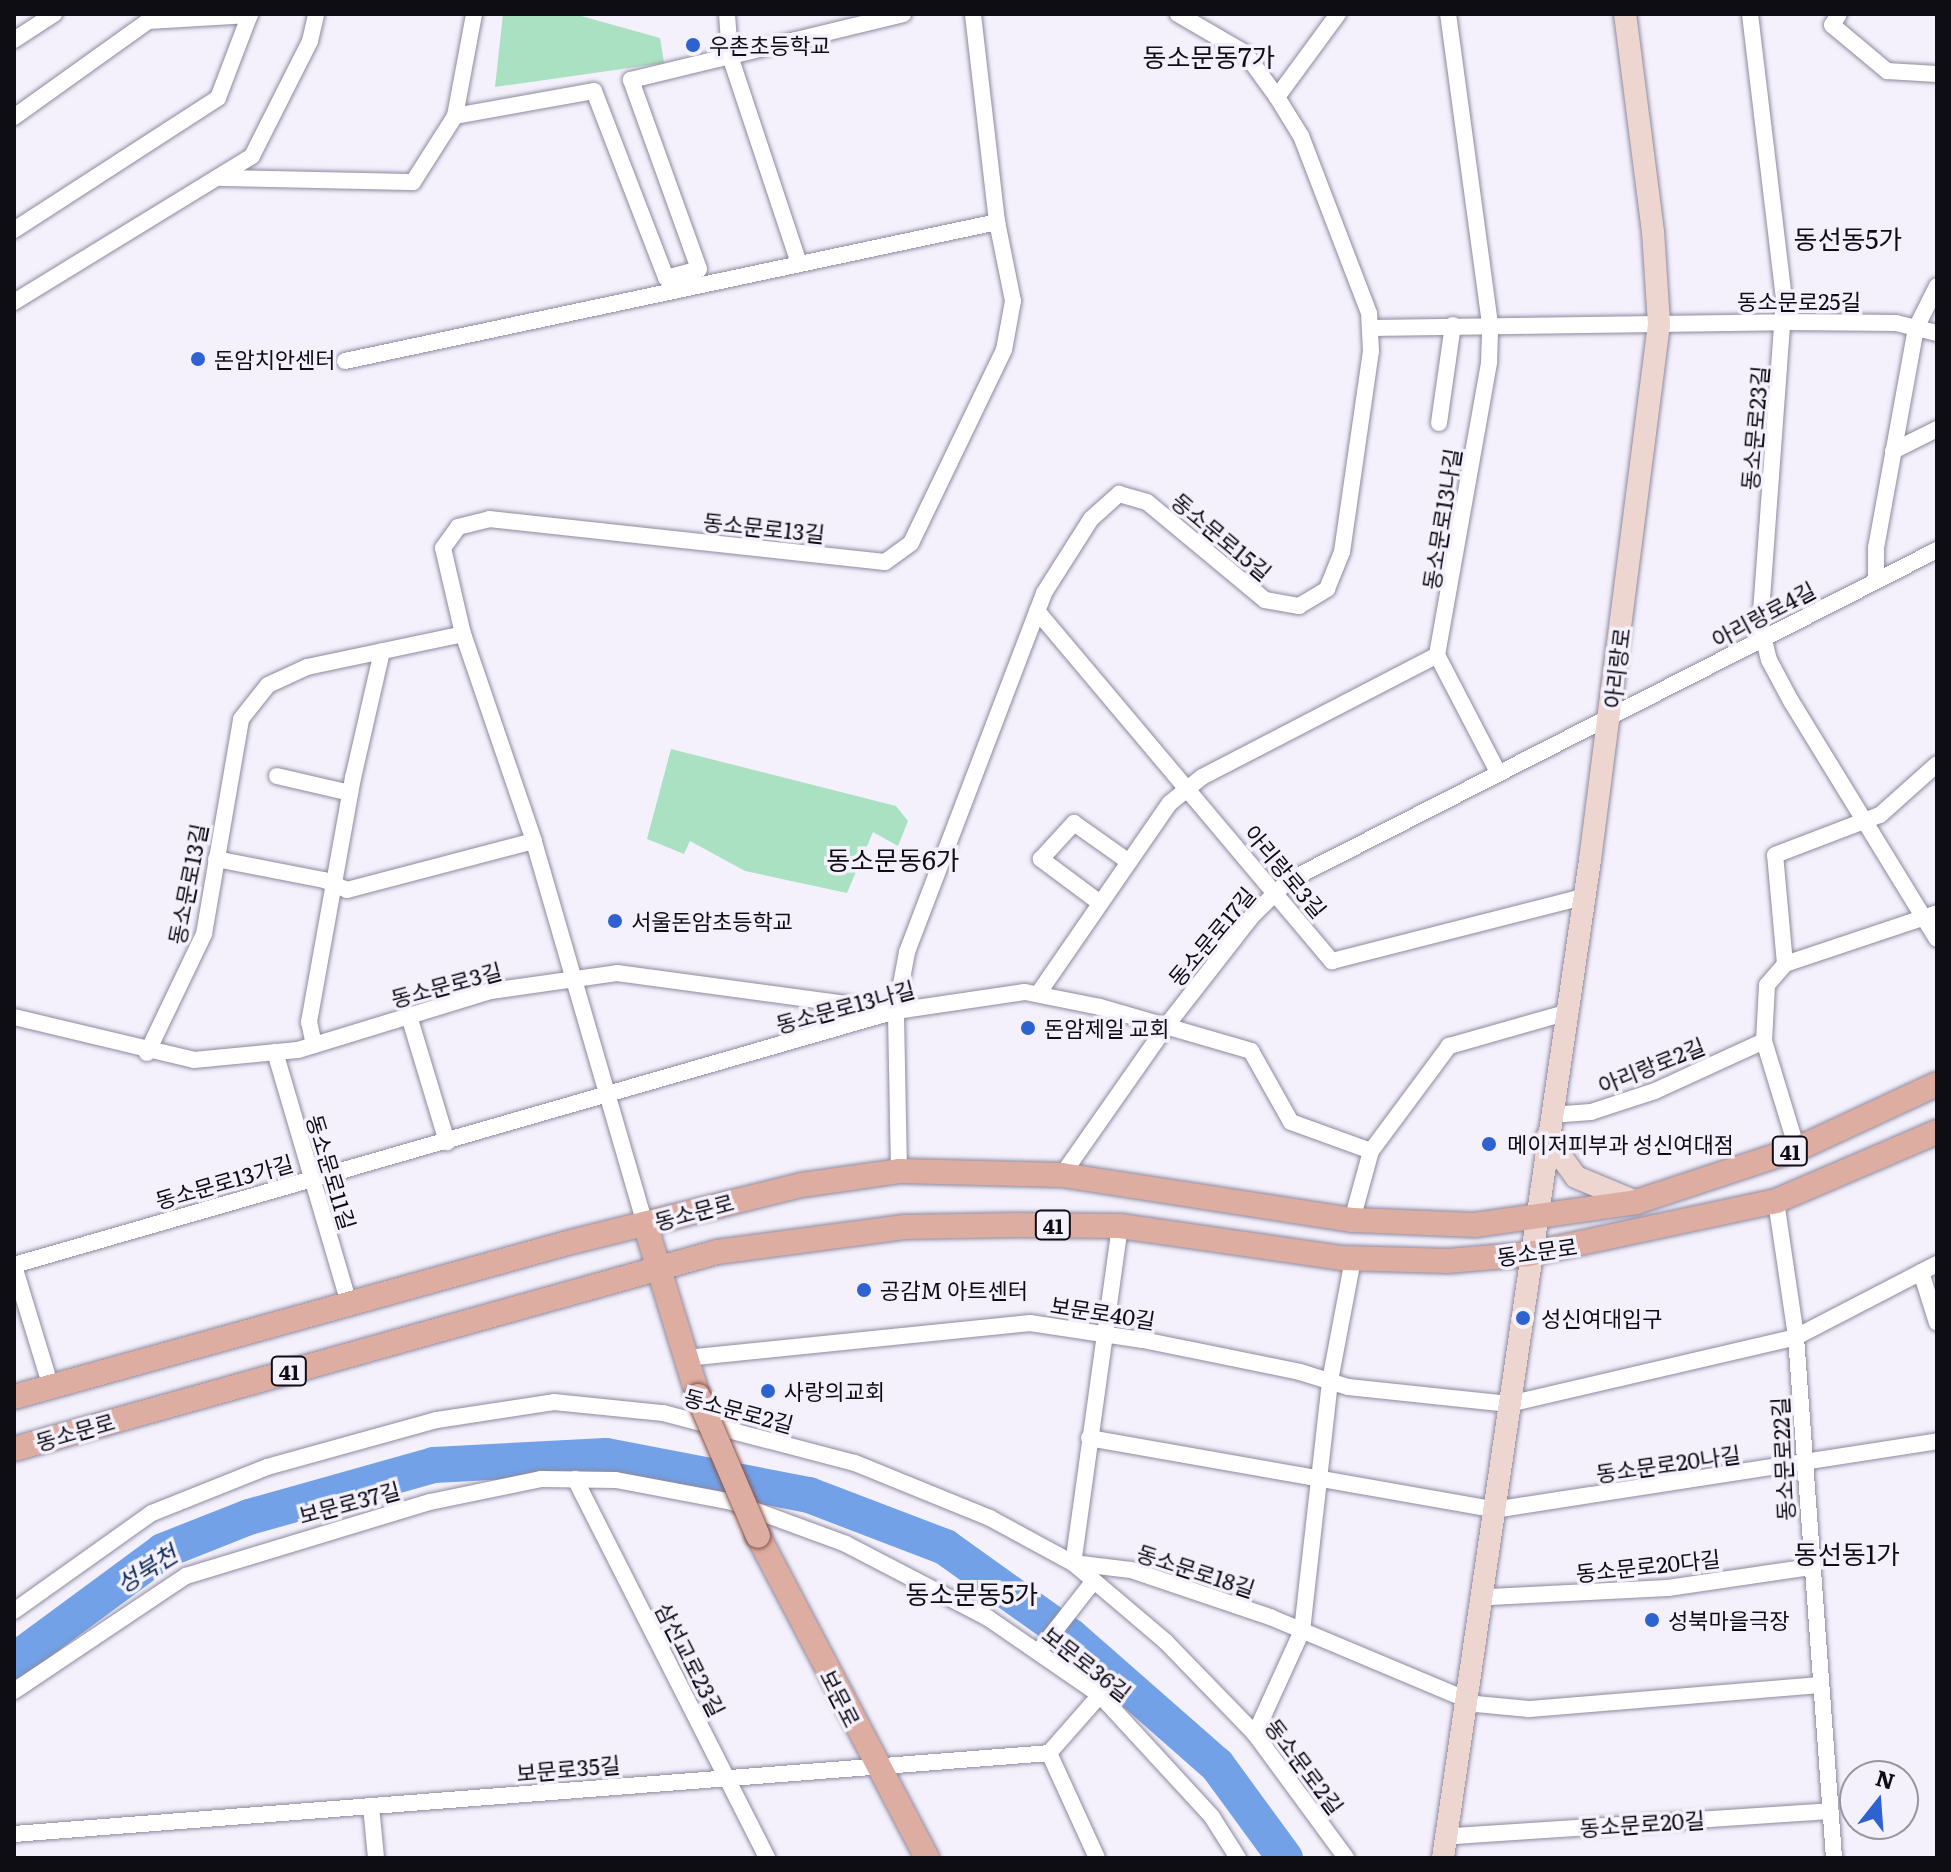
<!DOCTYPE html>
<html>
<head>
<meta charset="utf-8">
<style>
	body { margin:0 }
	#map { position:relative; width:1951px; height:1872px; overflow:hidden; background:#f4f1fd; font-family:Literata,"Noto Sans KR",serif }
	div>[style] { position:absolute }
	[style*='--x'] { left:calc(var(--x)*1px); top:calc(var(--y)*1px); width:calc(var(--w)*1px); rotate:calc(var(--a)*1deg) }
	.green>* { inset:0; background:#aae1c2 }
	.river>* { height:36px; margin:-18px; padding:0 18px; transform-origin:18px; border-radius:18px; background:#72a1e8 }
	.roads { filter:drop-shadow(0 0 2px #8e899d) drop-shadow(0 0 2px #8e899d) }
	.street>* { height:16px; margin:-8px; padding:0 8px; transform-origin:8px; border-radius:8px; background:#fff }
	.secondary>* { height:22px; margin:-11px; padding:0 11px; transform-origin:11px; border-radius:11px; background:#edd6d0 }
	.primary>* { height:24px; margin:-12px; padding:0 12px; transform-origin:12px; border-radius:12px; background:#dcada0 }
	.bridges { filter:drop-shadow(0 0 2px #855146) drop-shadow(0 0 2px #855146) }
	.primary-bridge>* { height:24px; margin:-12px; padding:0 12px; transform-origin:12px; border-radius:12px; background:#dcada0 }
	.dots>* { width:22px; height:22px; translate:-50% -50%; box-sizing:border-box; border:4px solid #f4f1fd; border-radius:50% }
	span { translate:-50% -50%; white-space:nowrap; text-align:center; line-height:1.15; -webkit-text-stroke:7px #f4f1fd; paint-order:stroke }
	.shield-label span { padding:2px 6px; background:#f4f1fd; border:2px solid; border-radius:6px; -webkit-text-stroke-width:0 }
	.shield-label { font-size:20px; color:#0f0d14; font-weight:700 }
	.poi-label { font-size:22px; color:#0f0d14 }
	.left { translate:0 -50%; text-align:left }
	.street-label { font-size:22px; color:#0f0d14 }
	.water-label { font-size:24px; color:#0a2855; font-style:italic }
	.quarter-label { font-size:26px; color:#0f0d14 }
	.frame { position:absolute; inset:0; border:16px solid #0f0d14; pointer-events:none }
	.north { position:absolute; left:1839px; top:1760px; width:80px; height:80px; box-sizing:border-box; background:#f4f1fd; border:2px solid #9896a0; border-radius:50%; rotate:17deg; font-size:22px; font-weight:700; line-height:32px; text-align:center; color:#0f0d14 }
	.north::after { content:''; display:block; margin:auto; width:28px; height:36px; background:#2e62d0; clip-path:polygon(50% 0,100% 100%,50% 72%,0 100%) }
</style>
</head>
<body>
<div id="map">
	<div class="green">
		<div style="clip-path:polygon(503px 14px,574px 14px,660px 38px,664px 63px,495px 87px)"></div>
		<div style="clip-path:polygon(671px 749px,896px 806px,908px 821px,898px 846px,873px 832px,847px 893px,745px 871px,690px 841px,684px 854px,647px 839px)"></div>
	</div>
	<div class="river">
		<div style="--x:14;--y:1661;--w:185;--a:-36.4"></div>
		<div style="--x:163;--y:1551;--w:92;--a:-21.6"></div>
		<div style="--x:249;--y:1517;--w:192;--a:-15.7"></div>
		<div style="--x:434;--y:1465;--w:172;--a:-3"></div>
		<div style="--x:606;--y:1456;--w:207;--a:10.9"></div>
		<div style="--x:809;--y:1495;--w:146;--a:20.9"></div>
		<div style="--x:945;--y:1547;--w:153;--a:35.5"></div>
		<div style="--x:1070;--y:1636;--w:196;--a:41.3"></div>
		<div style="--x:1217;--y:1765;--w:115;--a:53.8"></div>
	</div>
	<div class="roads">
		<div class="street">
			<div style="--x:727;--y:14;--w:42;--a:85.9"></div>
			<div style="--x:730;--y:56;--w:219;--a:71.6"></div>
			<div style="--x:1750;--y:14;--w:287;--a:83.2"></div>
			<div style="--x:1784;--y:299;--w:326;--a:94.2"></div>
			<div style="--x:1760;--y:624;--w:37;--a:76"></div>
			<div style="--x:1769;--y:660;--w:47;--a:61.8"></div>
			<div style="--x:1791;--y:701;--w:279;--a:58.5"></div>
			<div style="--x:1839;--y:14;--w:13;--a:122"></div>
			<div style="--x:1832;--y:25;--w:72;--a:39.9"></div>
			<div style="--x:1887;--y:71;--w:50;--a:3.4"></div>
			<div style="--x:14;--y:40;--w:48;--a:-33"></div>
			<div style="--x:1277;--y:97;--w:103;--a:-53.7"></div>
			<div style="--x:455;--y:116;--w:141;--a:-10.2"></div>
			<div style="--x:594;--y:91;--w:200;--a:68.9"></div>
			<div style="--x:666;--y:278;--w:34;--a:-15"></div>
			<div style="--x:699;--y:269;--w:201;--a:-109.8"></div>
			<div style="--x:631;--y:80;--w:280;--a:-13.6"></div>
			<div style="--x:14;--y:117;--w:165;--a:-35.6"></div>
			<div style="--x:148;--y:21;--w:102;--a:-3.4"></div>
			<div style="--x:221;--y:178;--w:192;--a:1.2"></div>
			<div style="--x:413;--y:182;--w:78;--a:-57.5"></div>
			<div style="--x:455;--y:116;--w:104;--a:-79.4"></div>
			<div style="--x:14;--y:230;--w:243;--a:-32.9"></div>
			<div style="--x:218;--y:98;--w:90;--a:-69.1"></div>
			<div style="--x:14;--y:302;--w:279;--a:-31.5"></div>
			<div style="--x:252;--y:156;--w:129;--a:-63.2"></div>
			<div style="--x:310;--y:41;--w:28;--a:-77"></div>
			<div style="--x:1370;--y:328;--w:414;--a:-0.8"></div>
			<div style="--x:1784;--y:322;--w:112;--a:0.5"></div>
			<div style="--x:1896;--y:323;--w:42;--a:13.7"></div>
			<div style="--x:345;--y:361;--w:667;--a:-12.03"></div>
			<div style="--x:1439;--y:423;--w:99;--a:-81.9"></div>
			<div style="--x:1893;--y:451;--w:49;--a:-26.6"></div>
			<div style="--x:1876;--y:578;--w:30;--a:-90"></div>
			<div style="--x:1876;--y:548;--w:224;--a:-79.7"></div>
			<div style="--x:1916;--y:328;--w:47;--a:-63.4"></div>
			<div style="--x:1037;--y:611;--w:458;--a:49.9"></div>
			<div style="--x:1332;--y:961;--w:260;--a:-14.3"></div>
			<div style="--x:1437;--y:655;--w:132;--a:62.5"></div>
			<div style="--x:277;--y:776;--w:75;--a:13.1"></div>
			<div style="--x:216;--y:859;--w:110;--a:11"></div>
			<div style="--x:324;--y:880;--w:25;--a:23"></div>
			<div style="--x:347;--y:890;--w:193;--a:-14.7"></div>
			<div style="--x:1100;--y:903;--w:74;--a:-143.3"></div>
			<div style="--x:1041;--y:859;--w:49;--a:-47.5"></div>
			<div style="--x:1074;--y:823;--w:67;--a:35.3"></div>
			<div style="--x:1785;--y:964;--w:160;--a:-18.5"></div>
			<div style="--x:1038;--y:994;--w:232;--a:-55.4"></div>
			<div style="--x:1170;--y:803;--w:41;--a:-39.1"></div>
			<div style="--x:1202;--y:777;--w:265;--a:-27.4"></div>
			<div style="--x:1437;--y:655;--w:298;--a:-79.9"></div>
			<div style="--x:1489;--y:362;--w:38;--a:-88"></div>
			<div style="--x:1490;--y:324;--w:313;--a:-97.7"></div>
			<div style="--x:409;--y:1016;--w:132;--a:73.2"></div>
			<div style="--x:14;--y:1017;--w:185;--a:13.4"></div>
			<div style="--x:194;--y:1060;--w:104;--a:-5.5"></div>
			<div style="--x:298;--y:1050;--w:202;--a:-17"></div>
			<div style="--x:491;--y:991;--w:127;--a:-8.1"></div>
			<div style="--x:617;--y:973;--w:276;--a:7.7"></div>
			<div style="--x:314;--y:1045;--w:24;--a:-102"></div>
			<div style="--x:309;--y:1022;--w:248;--a:-79.8"></div>
			<div style="--x:353;--y:778;--w:130;--a:-77.1"></div>
			<div style="--x:275;--y:1052;--w:262;--a:73.6"></div>
			<div style="--x:147;--y:1053;--w:132;--a:-64.4"></div>
			<div style="--x:204;--y:934;--w:218;--a:-80.2"></div>
			<div style="--x:241;--y:719;--w:43;--a:-51.5"></div>
			<div style="--x:268;--y:685;--w:43;--a:-24.8"></div>
			<div style="--x:307;--y:667;--w:159;--a:-11.9"></div>
			<div style="--x:1551;--y:1115;--w:40;--a:-4.3"></div>
			<div style="--x:1591;--y:1112;--w:67;--a:-18.2"></div>
			<div style="--x:1655;--y:1091;--w:120;--a:-24.6"></div>
			<div style="--x:1797;--y:1149;--w:113;--a:-107"></div>
			<div style="--x:1764;--y:1041;--w:56;--a:-86.9"></div>
			<div style="--x:1767;--y:985;--w:28;--a:-49"></div>
			<div style="--x:1785;--y:964;--w:109;--a:-95.2"></div>
			<div style="--x:1775;--y:855;--w:112;--a:-20.9"></div>
			<div style="--x:1880;--y:815;--w:76;--a:-41.8"></div>
			<div style="--x:1371;--y:1151;--w:131;--a:-53.4"></div>
			<div style="--x:1449;--y:1046;--w:124;--a:-15.9"></div>
			<div style="--x:899;--y:1171;--w:160;--a:-91.1"></div>
			<div style="--x:896;--y:1011;--w:60;--a:-79.4"></div>
			<div style="--x:907;--y:952;--w:384;--a:-69.1"></div>
			<div style="--x:1044;--y:593;--w:88;--a:-57.6"></div>
			<div style="--x:1091;--y:519;--w:38;--a:-42"></div>
			<div style="--x:1119;--y:494;--w:29;--a:16"></div>
			<div style="--x:1147;--y:502;--w:153;--a:39.7"></div>
			<div style="--x:1265;--y:600;--w:35;--a:10"></div>
			<div style="--x:1299;--y:606;--w:33;--a:-31"></div>
			<div style="--x:1327;--y:589;--w:40;--a:-68"></div>
			<div style="--x:1342;--y:552;--w:203;--a:-81.8"></div>
			<div style="--x:1371;--y:351;--w:38;--a:-93"></div>
			<div style="--x:1369;--y:313;--w:190;--a:-111"></div>
			<div style="--x:1301;--y:136;--w:46;--a:-121.6"></div>
			<div style="--x:1277;--y:97;--w:54;--a:-126"></div>
			<div style="--x:1245;--y:53;--w:78;--a:-149.8"></div>
			<div style="--x:1062;--y:1175;--w:183;--a:-55"></div>
			<div style="--x:1167;--y:1025;--w:140;--a:-52"></div>
			<div style="--x:1253;--y:915;--w:49;--a:-44.2"></div>
			<div style="--x:1288;--y:881;--w:729;--a:-27.02"></div>
			<div style="--x:1776;--y:1201;--w:137;--a:81.6"></div>
			<div style="--x:1796;--y:1337;--w:522;--a:85.83"></div>
			<div style="--x:645;--y:1224;--w:399;--a:-106.2"></div>
			<div style="--x:534;--y:841;--w:219;--a:-108.9"></div>
			<div style="--x:463;--y:634;--w:88;--a:-103.1"></div>
			<div style="--x:443;--y:548;--w:26;--a:-54"></div>
			<div style="--x:458;--y:527;--w:32;--a:-14"></div>
			<div style="--x:489;--y:519;--w:398;--a:6.2"></div>
			<div style="--x:885;--y:562;--w:32;--a:-36"></div>
			<div style="--x:911;--y:543;--w:214;--a:-64.3"></div>
			<div style="--x:1004;--y:350;--w:50;--a:-79.6"></div>
			<div style="--x:1013;--y:301;--w:81;--a:-101.4"></div>
			<div style="--x:997;--y:222;--w:209;--a:-96.6"></div>
			<div style="--x:1120;--y:1226;--w:340;--a:97.9"></div>
			<div style="--x:1073;--y:1563;--w:58;--a:6.9"></div>
			<div style="--x:1131;--y:1570;--w:147;--a:18.7"></div>
			<div style="--x:1270;--y:1617;--w:214;--a:22.8"></div>
			<div style="--x:14;--y:1265;--w:918;--a:-16.07"></div>
			<div style="--x:896;--y:1011;--w:130;--a:-8.4"></div>
			<div style="--x:1025;--y:992;--w:76;--a:11.3"></div>
			<div style="--x:1100;--y:1007;--w:157;--a:16.2"></div>
			<div style="--x:1251;--y:1051;--w:81;--a:60.6"></div>
			<div style="--x:1291;--y:1122;--w:85;--a:19.9"></div>
			<div style="--x:1371;--y:1151;--w:72;--a:105.4"></div>
			<div style="--x:14;--y:1266;--w:127;--a:73"></div>
			<div style="--x:1921;--y:1272;--w:53;--a:72.6"></div>
			<div style="--x:686;--y:1358;--w:346;--a:-5.8"></div>
			<div style="--x:1030;--y:1323;--w:114;--a:8.6"></div>
			<div style="--x:1143;--y:1340;--w:160;--a:11.5"></div>
			<div style="--x:1300;--y:1372;--w:50;--a:17.4"></div>
			<div style="--x:1348;--y:1387;--w:162;--a:6"></div>
			<div style="--x:1509;--y:1404;--w:295;--a:-13.1"></div>
			<div style="--x:1796;--y:1337;--w:159;--a:-27.4"></div>
			<div style="--x:1089;--y:1438;--w:410;--a:10"></div>
			<div style="--x:575;--y:1479;--w:425;--a:63.1"></div>
			<div style="--x:1500;--y:1509;--w:442;--a:-8.8"></div>
			<div style="--x:1490;--y:1597;--w:178;--a:-2.9"></div>
			<div style="--x:1668;--y:1588;--w:144;--a:-8.4"></div>
			<div style="--x:14;--y:1611;--w:169;--a:-35.4"></div>
			<div style="--x:152;--y:1513;--w:124;--a:-21.8"></div>
			<div style="--x:267;--y:1467;--w:176;--a:-15.5"></div>
			<div style="--x:437;--y:1420;--w:118;--a:-8.7"></div>
			<div style="--x:554;--y:1402;--w:110;--a:5.8"></div>
			<div style="--x:663;--y:1413;--w:198;--a:14.6"></div>
			<div style="--x:855;--y:1463;--w:146;--a:22.2"></div>
			<div style="--x:990;--y:1518;--w:94;--a:28.5"></div>
			<div style="--x:1073;--y:1563;--w:122;--a:40.3"></div>
			<div style="--x:1166;--y:1642;--w:128;--a:45.9"></div>
			<div style="--x:1255;--y:1734;--w:154;--a:53.7"></div>
			<div style="--x:1039;--y:1651;--w:88;--a:-52"></div>
			<div style="--x:14;--y:1691;--w:207;--a:-33.8"></div>
			<div style="--x:186;--y:1576;--w:255;--a:-16.9"></div>
			<div style="--x:430;--y:1502;--w:113;--a:-11.7"></div>
			<div style="--x:541;--y:1479;--w:75;--a:0.8"></div>
			<div style="--x:616;--y:1480;--w:118;--a:10.7"></div>
			<div style="--x:732;--y:1502;--w:121;--a:20.2"></div>
			<div style="--x:846;--y:1544;--w:160;--a:27.5"></div>
			<div style="--x:988;--y:1618;--w:136;--a:34.5"></div>
			<div style="--x:1100;--y:1695;--w:166;--a:47.4"></div>
			<div style="--x:1212;--y:1817;--w:49;--a:57.6"></div>
			<div style="--x:1476;--y:1704;--w:53;--a:5.4"></div>
			<div style="--x:1529;--y:1709;--w:293;--a:-4.7"></div>
			<div style="--x:1255;--y:1734;--w:113;--a:-65.5"></div>
			<div style="--x:1302;--y:1631;--w:252;--a:-83.6"></div>
			<div style="--x:1330;--y:1381;--w:124;--a:-79.3"></div>
			<div style="--x:1049;--y:1753;--w:115;--a:65.4"></div>
			<div style="--x:371;--y:1806;--w:52;--a:84.5"></div>
			<div style="--x:14;--y:1834;--w:1038;--a:-4.47"></div>
			<div style="--x:1049;--y:1753;--w:77;--a:-48.7"></div>
			<div style="--x:1455;--y:1836;--w:375;--a:-3.8"></div>
		</div>
		<div class="secondary">
			<div style="--x:1547;--y:1137;--w:49;--a:54.1"></div>
			<div style="--x:1576;--y:1177;--w:65;--a:22.6"></div>
			<div style="--x:1443;--y:1858;--w:1009;--a:-81.62"></div>
			<div style="--x:1590;--y:860;--w:540;--a:-82.66"></div>
			<div style="--x:1659;--y:324;--w:92;--a:-93.7"></div>
			<div style="--x:1653;--y:232;--w:220;--a:-97.3"></div>
		</div>
		<div class="primary">
			<div style="--x:645;--y:1224;--w:180;--a:72.9"></div>
			<div style="--x:14;--y:1397;--w:578;--a:-15.55"></div>
			<div style="--x:571;--y:1242;--w:238;--a:-13.9"></div>
			<div style="--x:802;--y:1185;--w:98;--a:-8.2"></div>
			<div style="--x:899;--y:1171;--w:163;--a:1.4"></div>
			<div style="--x:1062;--y:1175;--w:293;--a:8.8"></div>
			<div style="--x:1352;--y:1220;--w:123;--a:2.3"></div>
			<div style="--x:1475;--y:1225;--w:163;--a:-8.1"></div>
			<div style="--x:1636;--y:1202;--w:169;--a:-18.2"></div>
			<div style="--x:1797;--y:1149;--w:154;--a:-24.9"></div>
			<div style="--x:14;--y:1449;--w:730;--a:-15.65"></div>
			<div style="--x:717;--y:1252;--w:189;--a:-7.6"></div>
			<div style="--x:904;--y:1227;--w:112;--a:-1"></div>
			<div style="--x:1016;--y:1225;--w:104;--a:0.6"></div>
			<div style="--x:1120;--y:1226;--w:223;--a:8.2"></div>
			<div style="--x:1341;--y:1258;--w:107;--a:1.6"></div>
			<div style="--x:1448;--y:1261;--w:81;--a:-4.9"></div>
			<div style="--x:1529;--y:1254;--w:253;--a:-12.1"></div>
			<div style="--x:1776;--y:1201;--w:175;--a:-23.2"></div>
			<div style="--x:758;--y:1536;--w:364;--a:62.3"></div>
		</div>
	</div>
	<div class="bridges">
		<div class="primary-bridge">
			<div style="--x:698;--y:1396;--w:152;--a:66.8"></div>
		</div>
	</div>
	<div class="dots">
		<div style="left:693px;top:45px;background:#2e62d0"></div>
		<div style="left:198px;top:359px;background:#2e62d0"></div>
		<div style="left:615px;top:921px;background:#2e62d0"></div>
		<div style="left:1028px;top:1028px;background:#2e62d0"></div>
		<div style="left:1489px;top:1144px;background:#2e62d0"></div>
		<div style="left:864px;top:1290px;background:#2e62d0"></div>
		<div style="left:1523px;top:1318px;background:#2e62d0"></div>
		<div style="left:768px;top:1391px;background:#2e62d0"></div>
		<div style="left:1652px;top:1620px;background:#2e62d0"></div>
	</div>
	<div class="shield-label">
		<span style="left:1790px;top:1151px">41</span>
		<span style="left:1053px;top:1225px">41</span>
		<span style="left:289px;top:1371px">41</span>
	</div>
	<div class="poi-label">
		<span class="left" style="left:709px;top:45px">우촌초등학교</span>
		<span class="left" style="left:214px;top:359px">돈암치안센터</span>
		<span class="left" style="left:631px;top:921px">서울돈암초등학교</span>
		<span class="left" style="left:1044px;top:1028px">돈암제일 교회</span>
		<span class="left" style="left:1507px;top:1144px">메이저피부과 성신여대점</span>
		<span class="left" style="left:880px;top:1290px">공감M 아트센터</span>
		<span class="left" style="left:1541px;top:1318px">성신여대입구</span>
		<span class="left" style="left:784px;top:1391px">사랑의교회</span>
		<span class="left" style="left:1668px;top:1620px">성북마을극장</span>
	</div>
	<div class="street-label">
		<span style="left:1799px;top:301px">동소문로25길</span>
		<span style="left:1754px;top:428px;rotate:-85deg">동소문로23길</span>
		<span style="left:1441px;top:519px;rotate:-81deg">동소문로13나길</span>
		<span style="left:764px;top:527px;rotate:6deg">동소문로13길</span>
		<span style="left:1222px;top:536px;rotate:40deg">동소문로15길</span>
		<span style="left:1763px;top:614px;rotate:-28deg">아리랑로4길</span>
		<span style="left:1616px;top:668px;rotate:-83deg">아리랑로</span>
		<span style="left:1286px;top:871px;rotate:50deg">아리랑로3길</span>
		<span style="left:187px;top:884px;rotate:-79deg">동소문로13길</span>
		<span style="left:1211px;top:936px;rotate:-50deg">동소문로17길</span>
		<span style="left:446px;top:984px;rotate:-15deg">동소문로3길</span>
		<span style="left:845px;top:1006px;rotate:-15deg">동소문로13나길</span>
		<span style="left:1651px;top:1065px;rotate:-22deg">아리랑로2길</span>
		<span style="left:332px;top:1172px;rotate:73deg">동소문로11길</span>
		<span style="left:224px;top:1181px;rotate:-16deg">동소문로13가길</span>
		<span style="left:694px;top:1211px;rotate:-15deg">동소문로</span>
		<span style="left:1537px;top:1251px;rotate:-8deg">동소문로</span>
		<span style="left:1103px;top:1312px;rotate:9deg">보문로40길</span>
		<span style="left:739px;top:1410px;rotate:15deg">동소문로2길</span>
		<span style="left:75px;top:1431px;rotate:-16deg">동소문로</span>
		<span style="left:1782px;top:1459px;rotate:-93deg">동소문로22길</span>
		<span style="left:1668px;top:1463px;rotate:-8deg">동소문로20나길</span>
		<span style="left:349px;top:1502px;rotate:-15deg">보문로37길</span>
		<span style="left:1648px;top:1565px;rotate:-6deg">동소문로20다길</span>
		<span style="left:1196px;top:1570px;rotate:18deg">동소문로18길</span>
		<span style="left:691px;top:1659px;rotate:63deg">삼선교로23길</span>
		<span style="left:1087px;top:1663px;rotate:38deg">보문로36길</span>
		<span style="left:841px;top:1698px;rotate:63deg">보문로</span>
		<span style="left:1305px;top:1766px;rotate:53deg">동소문로2길</span>
		<span style="left:568px;top:1768px;rotate:-5deg">보문로35길</span>
		<span style="left:1642px;top:1823px;rotate:-4deg">동소문로20길</span>
	</div>
	<div class="water-label">
		<span style="left:146px;top:1568px;rotate:-32deg">성북천</span>
	</div>
	<div class="quarter-label">
		<span style="left:1209px;top:56px">동소문동7가</span>
		<span style="left:1848px;top:238px">동선동5가</span>
		<span style="left:893px;top:859px">동소문동6가</span>
		<span style="left:1847px;top:1553px">동선동1가</span>
		<span style="left:972px;top:1593px">동소문동5가</span>
	</div>
	<div class="frame"></div>
	<div class="north">N</div>
</div>
</body>
</html>
